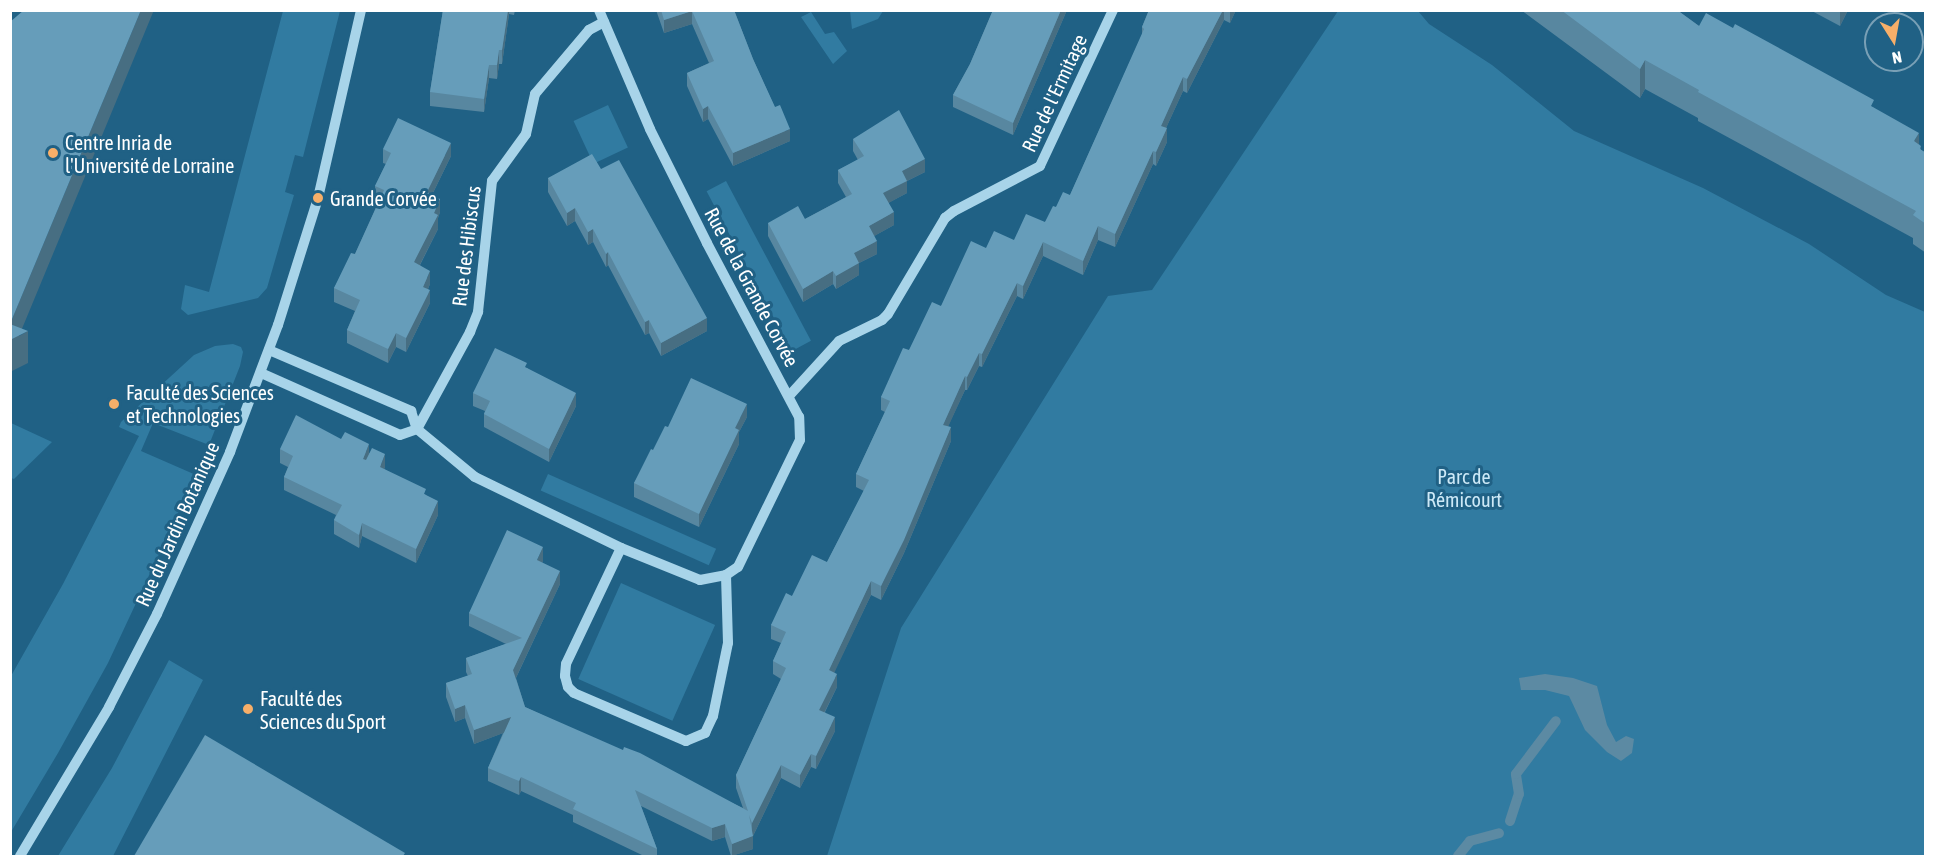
<!DOCTYPE html>
<html>
<head>
<meta charset="utf-8">
<style>
	body { margin:0 }
	#map { position:relative; width:1936px; height:867px; overflow:hidden; background:#206185; font-family:"Asap Condensed",sans-serif }
	div>[style] { position:absolute }
	[style*='--x'] { left:calc(var(--x)*1px); top:calc(var(--y)*1px); width:calc(var(--w)*1px); rotate:calc(var(--a)*1deg) }
	.green>* { inset:0; background:#317ba1; transform-origin:0 0 }
	.water>* { inset:0; background:#5c8aa3 }
	.stream>* { height:10px; margin:-5px; padding:0 5px; transform-origin:5px; border-radius:5px; background:#5c8aa3 }
	.minor>* { height:10px; margin:-5px; padding:0 5px; transform-origin:5px; border-radius:5px; background:#a8d4e9 }
	.wall>* { inset:0; background:#5887a0 }
	.shaded-wall>* { inset:0; background:#476e82 }
	.building>* { inset:0; background:#669dba }
	.dots>* { width:16px; height:16px; translate:-50% -50%; box-sizing:border-box; border:3px solid #206185; border-radius:50% }
	span { translate:-50% -50%; white-space:nowrap; text-align:center; line-height:1.15; -webkit-text-stroke:6px #206185; paint-order:stroke }
	.street-label { font-size:20px; color:#fff }
	.poi-label { font-size:20px; color:#fff }
	.left { translate:0 -50%; text-align:left }
	.park-label { font-size:20px; color:#cde9f7 }
	.frame { position:absolute; inset:0; border:12px solid #fff; pointer-events:none }
	.north { position:absolute; left:1864px; top:12px; width:60px; height:60px; box-sizing:border-box; background:#206185; border:2px solid #79a0b6; border-radius:50%; rotate:169deg; font-size:16px; font-weight:700; line-height:24px; text-align:center; color:#fff }
	.north::after { content:''; display:block; margin:auto; width:21px; height:27px; background:#f7af69; clip-path:polygon(50% 0,100% 100%,50% 72%,0 100%) }
</style>
</head>
<body>
<div id="map">
	<div class="green">
		<div style="clip-path:polygon(283px 11px,340px 11px,303px 157px,295px 155px,285px 192px,294px 195px,267px 288px,258px 298px,188px 315px,181px 309px,185px 285px,209px 292px)"></div>
		<div style="clip-path:polygon(850px 11px,850px 10px,883px 11px,878px 19px,852px 29px)"></div>
		<div style="clip-path:polygon(1338px 11px,1418px 11px,1429px 24px,1492px 65px,1574px 131px,1703px 188px,1809px 244px,1886px 295px,1925px 312px,1925px 856px,827px 856px,901px 628px,1108px 296px,1152px 290px)"></div>
		<div style="clip-path:polygon(811px 12px,825px 34px,834px 32px,847px 51px,833px 64px,801px 17px)"></div>
		<div style="left:608px;top:105px;width:47px;height:38px;rotate:65deg"></div>
		<div style="left:726px;top:181px;width:181px;height:22px;rotate:62deg"></div>
		<div style="clip-path:polygon(233px 344px,241px 347px,243px 352px,240px 366px,209px 445px,153px 423px,141px 451px,196px 475px,108px 663px,58px 753px,11px 832px,11px 676px,63px 584px,139px 436px,119px 427px,121px 422px,194px 355px,215px 346px)"></div>
		<div style="clip-path:polygon(11px 423px,52px 442px,14px 479px,11px 478px)"></div>
		<div style="left:548px;top:474px;width:184px;height:18px;rotate:24deg"></div>
		<div style="left:621px;top:583px;width:103px;height:105px;rotate:24deg"></div>
		<div style="clip-path:polygon(169px 660px,203px 680px,113px 856px,58px 856px,112px 768px)"></div>
	</div>
	<div class="water">
		<div style="clip-path:polygon(1545px 674px,1573px 678px,1597px 686px,1607px 725px,1616px 742px,1626px 736px,1634px 739px,1632px 753px,1621px 761px,1607px 752px,1585px 730px,1569px 696px,1545px 690px,1521px 690px,1519px 678px)"></div>
	</div>
	<div class="stream">
		<div style="--x:1510;--y:821;--w:28;--a:-72"></div>
		<div style="--x:1519;--y:794;--w:20;--a:-99"></div>
		<div style="--x:1516;--y:774;--w:66;--a:-53"></div>
		<div style="--x:1458;--y:856;--w:19;--a:-51"></div>
		<div style="--x:1470;--y:841;--w:30;--a:-15"></div>
	</div>
	<div class="minor">
		<div style="--x:269;--y:350;--w:155;--a:23.2"></div>
		<div style="--x:411;--y:411;--w:19;--a:72"></div>
		<div style="--x:417;--y:429;--w:75;--a:39.6"></div>
		<div style="--x:475;--y:477;--w:162;--a:25.9"></div>
		<div style="--x:621;--y:548;--w:85;--a:22.1"></div>
		<div style="--x:700;--y:580;--w:26;--a:-11"></div>
		<div style="--x:726;--y:575;--w:14;--a:-34"></div>
		<div style="--x:738;--y:567;--w:141;--a:-64"></div>
		<div style="--x:800;--y:440;--w:23;--a:-92"></div>
		<div style="--x:799;--y:417;--w:197;--a:-117.9"></div>
		<div style="--x:707;--y:243;--w:127;--a:-116.6"></div>
		<div style="--x:650;--y:129;--w:129;--a:-113.2"></div>
		<div style="--x:261;--y:373;--w:152;--a:24"></div>
		<div style="--x:400;--y:435;--w:18;--a:-19"></div>
		<div style="--x:789;--y:396;--w:74;--a:-47.7"></div>
		<div style="--x:839;--y:341;--w:48;--a:-26"></div>
		<div style="--x:882;--y:320;--w:8;--a:-45"></div>
		<div style="--x:888;--y:314;--w:112;--a:-59.3"></div>
		<div style="--x:945;--y:218;--w:11;--a:-38"></div>
		<div style="--x:954;--y:211;--w:97;--a:-27.6"></div>
		<div style="--x:1040;--y:166;--w:172;--a:-64.9"></div>
		<div style="--x:417;--y:429;--w:111;--a:-61.3"></div>
		<div style="--x:470;--y:332;--w:22;--a:-68"></div>
		<div style="--x:478;--y:312;--w:132;--a:-83.9"></div>
		<div style="--x:492;--y:181;--w:58;--a:-54.1"></div>
		<div style="--x:526;--y:134;--w:41;--a:-77.3"></div>
		<div style="--x:535;--y:94;--w:84;--a:-49.8"></div>
		<div style="--x:589;--y:30;--w:17;--a:-28"></div>
		<div style="--x:621;--y:548;--w:128;--a:115.4"></div>
		<div style="--x:566;--y:664;--w:12;--a:95"></div>
		<div style="--x:565;--y:676;--w:11;--a:75"></div>
		<div style="--x:568;--y:687;--w:8;--a:45"></div>
		<div style="--x:574;--y:693;--w:122;--a:23.2"></div>
		<div style="--x:686;--y:741;--w:21;--a:-23"></div>
		<div style="--x:705;--y:733;--w:19;--a:-65"></div>
		<div style="--x:713;--y:716;--w:75;--a:-78.4"></div>
		<div style="--x:728;--y:643;--w:68;--a:-91.7"></div>
		<div style="--x:20;--y:856;--w:174;--a:-59.1"></div>
		<div style="--x:109;--y:707;--w:105;--a:-62.7"></div>
		<div style="--x:157;--y:614;--w:178;--a:-65.7"></div>
		<div style="--x:230;--y:452;--w:136;--a:-69.3"></div>
		<div style="--x:278;--y:325;--w:133;--a:-72.5"></div>
		<div style="--x:318;--y:198;--w:193;--a:-77.1"></div>
	</div>
	<div class="wall">
		<div style="clip-path:polygon(443px 10px,515px 10px,514px 15px,509px 14px,502px 64px,499px 64px,497px 79px,489px 78px,484px 112px,430px 106px,430px 92px)"></div>
		<div style="clip-path:polygon(656px 10px,734px 10px,753px 59px,790px 141px,733px 166px,708px 119px,703px 122px,687px 86px,687px 73px,709px 63px,692px 24px,664px 33px)"></div>
		<div style="clip-path:polygon(993px 10px,1067px 10px,1013px 135px,953px 107px,953px 95px,970px 64px)"></div>
		<div style="clip-path:polygon(1149px 10px,1236px 10px,1230px 23px,1224px 20px,1187px 93px,1183px 91px,1166px 128px,1167px 142px,1156px 166px,1153px 164px,1115px 247px,1098px 240px,1083px 275px,1043px 256px,1023px 299px,1017px 296px,982px 367px,979px 366px,967px 390px,965px 390px,948px 426px,951px 441px,904px 553px,881px 600px,871px 595px,834px 672px,837px 687px,825px 712px,835px 731px,816px 769px,811px 767px,800px 788px,781px 778px,753px 836px,753px 849px,731px 856px,725px 837px,712px 841px,641px 806px,657px 849px,657px 856px,644px 856px,573px 822px,573px 815px,521px 791px,519px 795px,488px 781px,488px 768px,503px 733px,474px 744px,465px 718px,455px 722px,446px 697px,446px 683px,468px 676px,466px 672px,466px 658px,506px 644px,469px 626px,469px 613px,543px 561px,542px 563px,560px 584px,516px 678px,525px 707px,743px 808px,736px 788px,736px 775px,781px 679px,773px 674px,773px 661px,781px 643px,771px 639px,771px 625px,792px 596px,827px 562px,864px 491px,856px 487px,856px 474px,885px 412px,881px 410px,881px 397px,909px 350px,941px 306px,986px 248px,1014px 240px,1045px 222px,1056px 207px,1070px 195px,1142px 35px,1142px 27px)"></div>
		<div style="clip-path:polygon(1521px 10px,1677px 10px,1699px 26px,1874px 108px,1919px 144px,1921px 150px,1926px 153px,1926px 253px,1913px 244px,1913px 238px,1698px 121px,1698px 118px,1645px 89px,1640px 98px)"></div>
		<div style="clip-path:polygon(1810px 10px,1848px 10px,1840px 26px)"></div>
		<div style="clip-path:polygon(853px 139px,925px 172px,907px 181px,907px 193px,888px 203px,894px 225px,874px 236px,877px 254px,859px 263px,859px 275px,836px 289px,833px 284px,803px 302px,768px 236px,768px 223px,805px 219px,846px 197px,838px 183px,838px 170px,858px 160px,853px 151px)"></div>
		<div style="clip-path:polygon(383px 149px,451px 156px,432px 195px,440px 212px,438px 218px,438px 229px,420px 265px,430px 284px,428px 289px,430px 303px,406px 352px,396px 347px,388px 363px,347px 343px,347px 330px,355px 311px,334px 302px,334px 288px,355px 254px,379px 201px,375px 200px,375px 186px,386px 164px,383px 163px)"></div>
		<div style="clip-path:polygon(601px 169px,707px 331px,661px 356px,649px 333px,645px 335px,608px 265px,606px 267px,593px 242px,588px 245px,575px 221px,567px 226px,548px 192px,548px 178px)"></div>
		<div style="clip-path:polygon(527px 368px,576px 406px,549px 462px,484px 427px,484px 414px,485px 411px,473px 406px,473px 393px)"></div>
		<div style="clip-path:polygon(747px 417px,739px 432px,739px 444px,699px 527px,634px 497px,634px 483px,668px 427px)"></div>
		<div style="clip-path:polygon(341px 439px,369px 453px,385px 467px,384px 469px,426px 495px,438px 515px,416px 563px,362px 536px,359px 548px,334px 534px,334px 520px,336px 515px,284px 490px,284px 477px,288px 467px,280px 463px,280px 449px)"></div>
	</div>
	<div class="shaded-wall">
		<div style="clip-path:polygon(141px 10px,154px 10px,19px 336px,28px 331px,28px 363px,10px 372px,10px 324px)"></div>
		<div style="clip-path:polygon(508px 10px,509px 10px,509px 14px,502px 64px,502px 50px)"></div>
		<div style="clip-path:polygon(1061px 10px,1067px 10px,1013px 135px,1013px 123px)"></div>
		<div style="clip-path:polygon(1223px 10px,1224px 10px,1224px 20px,1187px 93px,1187px 79px)"></div>
		<div style="clip-path:polygon(1230px 10px,1236px 10px,1230px 23px)"></div>
		<div style="clip-path:polygon(1840px 10px,1848px 10px,1840px 26px)"></div>
		<div style="clip-path:polygon(692px 11px,692px 24px,664px 33px,664px 20px)"></div>
		<div style="clip-path:polygon(499px 50px,499px 64px,497px 79px,497px 65px)"></div>
		<div style="clip-path:polygon(1645px 60px,1645px 89px,1640px 98px,1640px 69px)"></div>
		<div style="clip-path:polygon(489px 65px,489px 78px,484px 112px,484px 99px)"></div>
		<div style="clip-path:polygon(1183px 77px,1183px 91px,1161px 139px,1161px 126px)"></div>
		<div style="clip-path:polygon(708px 106px,708px 119px,703px 122px,703px 109px)"></div>
		<div style="clip-path:polygon(1167px 128px,1167px 142px,1156px 166px,1156px 152px)"></div>
		<div style="clip-path:polygon(790px 129px,790px 141px,733px 166px,733px 153px)"></div>
		<div style="clip-path:polygon(1919px 133px,1919px 162px,1914px 141px)"></div>
		<div style="clip-path:polygon(451px 143px,451px 156px,427px 205px,427px 192px)"></div>
		<div style="clip-path:polygon(1153px 151px,1153px 164px,1115px 247px,1115px 234px)"></div>
		<div style="clip-path:polygon(925px 159px,925px 172px,907px 181px,907px 193px,883px 206px,883px 193px,902px 171px)"></div>
		<div style="clip-path:polygon(440px 199px,440px 212px,438px 218px,438px 229px,414px 276px,414px 262px,434px 213px)"></div>
		<div style="clip-path:polygon(575px 208px,575px 221px,567px 226px,567px 213px)"></div>
		<div style="clip-path:polygon(894px 212px,894px 225px,869px 239px,869px 226px)"></div>
		<div style="clip-path:polygon(1098px 226px,1098px 240px,1083px 275px,1083px 261px)"></div>
		<div style="clip-path:polygon(593px 229px,593px 242px,588px 245px,588px 232px)"></div>
		<div style="clip-path:polygon(877px 241px,877px 254px,859px 263px,859px 275px,836px 289px,836px 276px,854px 253px)"></div>
		<div style="clip-path:polygon(1043px 242px,1043px 256px,1023px 299px,1023px 286px)"></div>
		<div style="clip-path:polygon(608px 252px,608px 265px,606px 267px,606px 254px)"></div>
		<div style="clip-path:polygon(430px 271px,430px 284px,423px 300px,423px 287px)"></div>
		<div style="clip-path:polygon(833px 271px,833px 284px,803px 302px,803px 289px)"></div>
		<div style="clip-path:polygon(1017px 283px,1017px 296px,982px 367px,982px 354px)"></div>
		<div style="clip-path:polygon(430px 290px,430px 303px,406px 352px,406px 338px)"></div>
		<div style="clip-path:polygon(707px 318px,707px 331px,661px 356px,661px 343px)"></div>
		<div style="clip-path:polygon(649px 320px,649px 333px,645px 335px,645px 322px)"></div>
		<div style="clip-path:polygon(396px 333px,396px 347px,388px 363px,388px 349px)"></div>
		<div style="clip-path:polygon(979px 353px,979px 366px,967px 390px,967px 377px)"></div>
		<div style="clip-path:polygon(965px 376px,965px 390px,943px 438px,943px 425px)"></div>
		<div style="clip-path:polygon(576px 393px,576px 406px,549px 462px,549px 449px)"></div>
		<div style="clip-path:polygon(747px 404px,747px 417px,739px 432px,739px 444px,699px 527px,699px 514px,735px 428px)"></div>
		<div style="clip-path:polygon(951px 427px,951px 441px,904px 553px,881px 600px,881px 586px)"></div>
		<div style="clip-path:polygon(369px 444px,369px 458px,363px 472px,363px 459px)"></div>
		<div style="clip-path:polygon(385px 454px,385px 467px,380px 481px,380px 467px)"></div>
		<div style="clip-path:polygon(438px 501px,438px 515px,416px 563px,416px 549px)"></div>
		<div style="clip-path:polygon(362px 523px,362px 536px,359px 548px,359px 535px)"></div>
		<div style="clip-path:polygon(543px 547px,543px 561px,537px 574px,537px 560px)"></div>
		<div style="clip-path:polygon(560px 571px,560px 584px,513px 684px,513px 670px)"></div>
		<div style="clip-path:polygon(871px 581px,871px 595px,829px 684px,829px 670px)"></div>
		<div style="clip-path:polygon(837px 674px,837px 687px,819px 723px,819px 710px)"></div>
		<div style="clip-path:polygon(465px 705px,465px 718px,455px 722px,455px 709px)"></div>
		<div style="clip-path:polygon(511px 717px,511px 730px,474px 744px,474px 730px)"></div>
		<div style="clip-path:polygon(835px 717px,835px 731px,816px 769px,816px 756px)"></div>
		<div style="clip-path:polygon(811px 754px,811px 767px,800px 788px,800px 775px)"></div>
		<div style="clip-path:polygon(781px 765px,781px 778px,753px 836px,753px 849px,732px 856px,732px 844px,752px 836px,752px 823px)"></div>
		<div style="clip-path:polygon(521px 777px,521px 791px,519px 795px,519px 781px)"></div>
		<div style="clip-path:polygon(725px 824px,725px 837px,712px 841px,712px 828px)"></div>
	</div>
	<div class="building">
		<div style="clip-path:polygon(24px 10px,141px 10px,10px 324px,10px 22px)"></div>
		<div style="clip-path:polygon(443px 10px,508px 10px,502px 50px,499px 50px,497px 65px,489px 65px,484px 99px,430px 92px)"></div>
		<div style="clip-path:polygon(661px 10px,734px 10px,753px 59px,775px 107px,780px 105px,790px 129px,733px 153px,708px 106px,703px 109px,687px 73px,714px 61px,692px 11px,664px 20px)"></div>
		<div style="clip-path:polygon(993px 10px,1061px 10px,1013px 123px,953px 95px,970px 64px)"></div>
		<div style="clip-path:polygon(1149px 10px,1223px 10px,1187px 79px,1183px 77px,1161px 126px,1167px 128px,1156px 152px,1153px 151px,1115px 234px,1098px 226px,1083px 261px,1043px 242px,1023px 286px,1017px 283px,982px 354px,979px 353px,967px 377px,965px 376px,943px 425px,951px 427px,904px 540px,881px 586px,871px 581px,829px 670px,837px 674px,819px 710px,835px 717px,816px 756px,811px 754px,800px 775px,781px 765px,752px 823px,749px 815px,753px 836px,732px 844px,725px 824px,712px 828px,635px 790px,657px 849px,573px 809px,576px 803px,521px 777px,519px 781px,488px 768px,511px 717px,474px 730px,465px 705px,455px 709px,446px 683px,472px 674px,466px 658px,522px 638px,469px 613px,507px 530px,543px 547px,537px 560px,560px 571px,513px 670px,525px 707px,623px 750px,624px 747px,640px 753px,748px 811px,736px 775px,786px 668px,773px 661px,786px 632px,771px 625px,786px 593px,792px 596px,812px 555px,827px 562px,869px 480px,856px 474px,890px 401px,881px 397px,903px 348px,909px 350px,932px 302px,941px 306px,971px 241px,986px 248px,994px 231px,1014px 240px,1026px 214px,1045px 222px,1053px 206px,1056px 207px,1063px 192px,1070px 195px,1144px 29px,1142px 27px)"></div>
		<div style="clip-path:polygon(1561px 10px,1677px 10px,1699px 26px,1706px 13px,1733px 28px,1735px 24px,1874px 100px,1871px 106px,1919px 133px,1914px 141px,1921px 146px,1920px 149px,1926px 153px,1926px 224px,1913px 215px,1916px 211px,1698px 92px,1699px 90px,1645px 60px,1640px 69px)"></div>
		<div style="clip-path:polygon(899px 110px,925px 159px,902px 171px,907px 181px,883px 193px,894px 212px,869px 226px,877px 241px,854px 253px,859px 263px,836px 276px,833px 271px,803px 289px,768px 223px,798px 206px,805px 219px,852px 194px,838px 170px,864px 156px,853px 139px)"></div>
		<div style="clip-path:polygon(398px 118px,451px 143px,427px 192px,440px 199px,434px 213px,438px 215px,414px 262px,430px 271px,423px 287px,430px 290px,406px 338px,396px 333px,388px 349px,347px 330px,360px 300px,334px 288px,351px 253px,355px 254px,384px 190px,375px 186px,391px 153px,383px 149px)"></div>
		<div style="clip-path:polygon(592px 154px,601px 169px,619px 160px,707px 318px,661px 343px,649px 320px,645px 322px,608px 252px,606px 254px,593px 229px,588px 232px,575px 208px,567px 213px,548px 178px)"></div>
		<div style="clip-path:polygon(10px 324px,28px 331px,10px 340px)"></div>
		<div style="clip-path:polygon(495px 348px,527px 363px,525px 367px,576px 393px,549px 449px,484px 414px,490px 401px,473px 393px)"></div>
		<div style="clip-path:polygon(691px 378px,747px 404px,735px 428px,739px 430px,699px 514px,634px 483px,651px 449px,653px 450px,665px 426px,668px 427px)"></div>
		<div style="clip-path:polygon(296px 415px,341px 439px,345px 432px,369px 444px,363px 459px,366px 460px,372px 448px,385px 454px,380px 467px,426px 489px,424px 494px,438px 501px,416px 549px,362px 523px,359px 535px,334px 520px,342px 505px,284px 477px,293px 456px,280px 449px)"></div>
		<div style="clip-path:polygon(205px 735px,405px 853px,403px 856px,134px 856px)"></div>
	</div>
	<div class="dots">
		<div style="left:53px;top:153px;background:#f7af69"></div>
		<div style="left:318px;top:198px;background:#f7af69"></div>
		<div style="left:114px;top:404px;background:#f7af69"></div>
		<div style="left:248px;top:709px;background:#f7af69"></div>
	</div>
	<div class="street-label">
		<span style="left:1054px;top:93px;rotate:-65deg">Rue de l'Ermitage</span>
		<span style="left:466px;top:246px;rotate:-83deg">Rue des Hibiscus</span>
		<span style="left:752px;top:287px;rotate:62deg">Rue de la Grande Corvée</span>
		<span style="left:177px;top:524px;rotate:-66deg">Rue du Jardin Botanique</span>
	</div>
	<div class="poi-label">
		<span class="left" style="left:65px;top:154px">Centre Inria de<br>l'Université de Lorraine</span>
		<span class="left" style="left:330px;top:198px">Grande Corvée</span>
		<span class="left" style="left:126px;top:404px">Faculté des Sciences<br>et Technologies</span>
		<span class="left" style="left:260px;top:710px">Faculté des<br>Sciences du Sport</span>
	</div>
	<div class="park-label">
		<span style="left:1464px;top:488px">Parc de<br>Rémicourt</span>
	</div>
	<div class="frame"></div>
	<div class="north">N</div>
</div>
</body>
</html>
